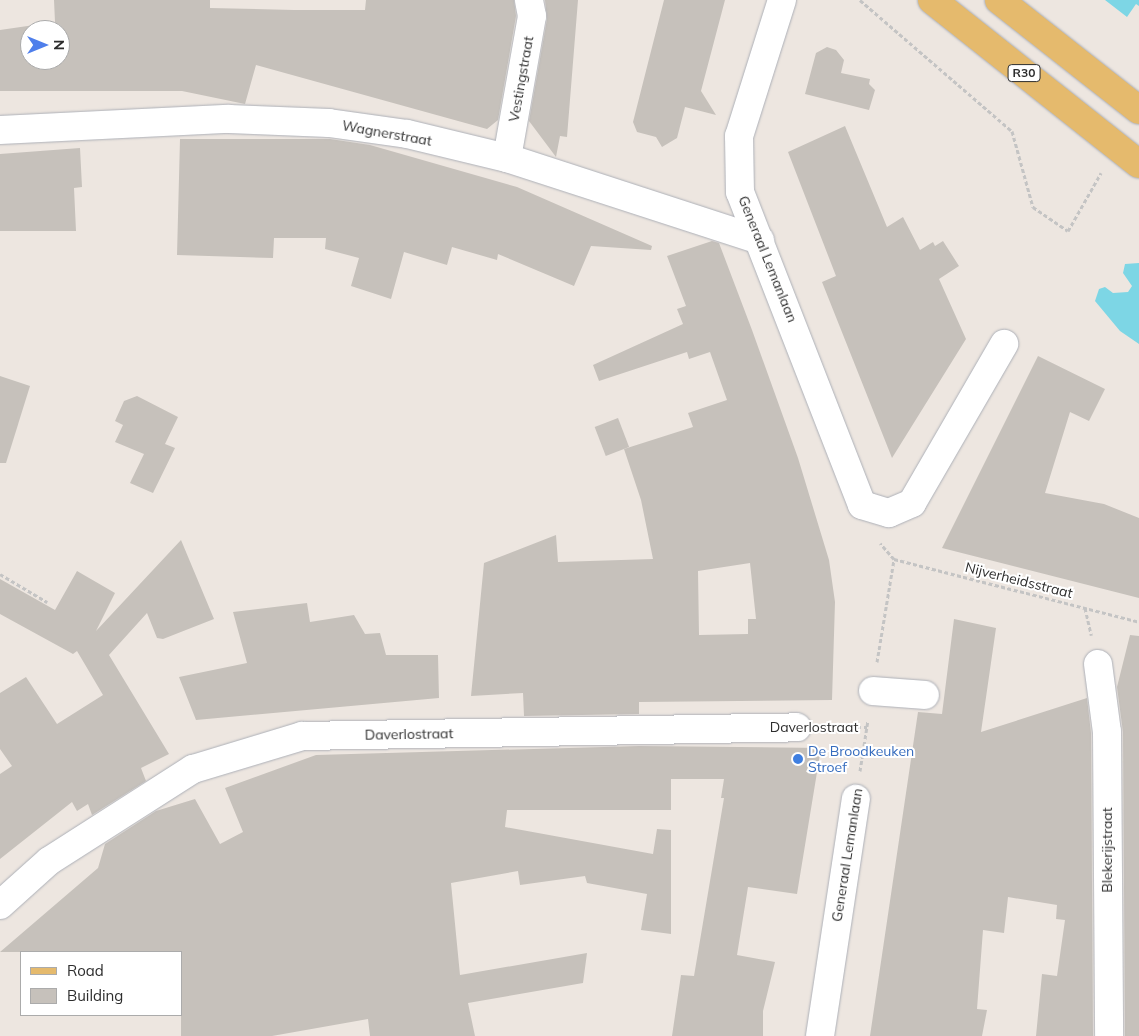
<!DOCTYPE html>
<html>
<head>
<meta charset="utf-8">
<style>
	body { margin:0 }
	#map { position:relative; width:1139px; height:1036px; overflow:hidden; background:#ede6e0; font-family:Mulish,sans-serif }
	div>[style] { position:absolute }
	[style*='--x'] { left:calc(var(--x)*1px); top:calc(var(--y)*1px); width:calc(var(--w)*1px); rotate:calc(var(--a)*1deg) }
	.water>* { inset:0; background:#7dd6e5 }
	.building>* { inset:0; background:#c6c1bb; transform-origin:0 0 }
	.path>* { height:3px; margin-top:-1.5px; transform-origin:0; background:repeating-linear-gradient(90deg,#c4c4c4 0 4px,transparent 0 6.5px) }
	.roads { filter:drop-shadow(0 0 1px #adb0b7) drop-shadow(0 0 1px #adb0b7) }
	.minor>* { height:28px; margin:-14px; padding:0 14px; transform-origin:14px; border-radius:14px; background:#fff }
	.major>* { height:28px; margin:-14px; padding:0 14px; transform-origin:14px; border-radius:14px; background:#e5ba6d }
	.dots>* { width:14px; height:14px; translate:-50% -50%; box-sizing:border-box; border:2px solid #fff; border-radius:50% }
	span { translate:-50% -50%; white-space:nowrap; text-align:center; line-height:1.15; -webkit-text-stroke:4px #fff; paint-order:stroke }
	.shield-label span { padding:1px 4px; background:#fff; border:1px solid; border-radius:4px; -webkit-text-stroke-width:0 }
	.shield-label { font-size:12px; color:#2d2d2d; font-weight:700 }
	.street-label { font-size:14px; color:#2d2d2d }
	.shop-label { font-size:14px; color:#366cbe }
	.left { translate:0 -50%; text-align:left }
	.legend { position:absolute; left:20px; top:951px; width:162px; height:65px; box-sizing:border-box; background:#fff; border:1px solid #ababab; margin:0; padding:6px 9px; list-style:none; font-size:15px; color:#2d2d2d }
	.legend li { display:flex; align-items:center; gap:10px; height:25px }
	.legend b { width:25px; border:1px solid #ababab }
	.north { position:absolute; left:20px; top:20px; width:50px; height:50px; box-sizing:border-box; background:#fff; border:1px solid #ababab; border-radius:50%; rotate:90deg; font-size:14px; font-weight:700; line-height:20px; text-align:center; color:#2d2d2d }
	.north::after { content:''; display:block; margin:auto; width:18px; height:22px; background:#4f7feb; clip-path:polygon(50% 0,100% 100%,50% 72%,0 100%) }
</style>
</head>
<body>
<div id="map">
	<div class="water">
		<div style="clip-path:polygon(1105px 0,1139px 0,1139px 6px,1136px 4px,1127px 17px)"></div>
		<div style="clip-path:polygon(1139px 263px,1139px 344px,1120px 331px,1095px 301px,1099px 289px,1105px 287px,1113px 293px,1128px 292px,1132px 286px,1123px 273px,1125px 264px)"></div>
	</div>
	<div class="building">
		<div style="clip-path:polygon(evenodd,54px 0,210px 0,210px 8px,294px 10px,365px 10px,366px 0,514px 0,516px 16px,498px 120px,487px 129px,256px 65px,245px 104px,182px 91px,0 91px,0 30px,55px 22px,54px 0,30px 30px,60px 30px,60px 60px,30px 60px,30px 30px)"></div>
		<div style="clip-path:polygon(545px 0,578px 0,567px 137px,560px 136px,556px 157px,529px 121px,547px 19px)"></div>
		<div style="clip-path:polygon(664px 0,725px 0,701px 91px,716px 115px,685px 107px,677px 138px,662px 147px,656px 137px,637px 132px,633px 122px)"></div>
		<div style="clip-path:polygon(827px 47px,836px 50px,844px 60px,841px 73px,870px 79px,869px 84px,875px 90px,869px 110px,805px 94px,816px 53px)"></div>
		<div style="clip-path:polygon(845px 126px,887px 227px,903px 217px,920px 250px,933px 242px,935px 246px,943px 241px,959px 266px,939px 279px,966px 339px,892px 458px,822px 282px,836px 276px,788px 152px)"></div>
		<div style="clip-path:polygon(180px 139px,330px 139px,370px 145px,517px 187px,652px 246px,651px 250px,591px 246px,574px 286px,498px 254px,497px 260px,452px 247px,447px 265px,404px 252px,391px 299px,351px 286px,359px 258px,325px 249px,326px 238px,274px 238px,273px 258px,177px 255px)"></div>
		<div style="clip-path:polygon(80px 148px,82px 187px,74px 188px,76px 231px,0 231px,0 154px)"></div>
		<div style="clip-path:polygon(evenodd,712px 241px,719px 243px,752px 330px,798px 458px,829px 560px,835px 602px,832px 700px,639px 702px,639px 714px,524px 716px,523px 693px,471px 696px,484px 563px,556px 535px,558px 562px,653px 559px,641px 500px,624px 449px,693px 427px,688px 413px,727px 400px,710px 352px,689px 359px,687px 352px,599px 381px,593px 365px,683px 324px,677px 309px,686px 306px,667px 256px,712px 241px,750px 563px,756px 619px,748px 619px,748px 634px,699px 635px,698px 571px,750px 563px)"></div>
		<div style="clip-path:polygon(1038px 356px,1105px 389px,1089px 421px,1070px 412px,1045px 493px,1104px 504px,1139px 518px,1139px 598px,942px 548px)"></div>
		<div style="clip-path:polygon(0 376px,30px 386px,6px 463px,0 463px)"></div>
		<div style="clip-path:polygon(137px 396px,178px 417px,165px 444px,175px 448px,153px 493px,130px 483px,144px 454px,115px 442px,123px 425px,115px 421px,124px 401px)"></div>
		<div style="left:618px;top:418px;width:31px;height:25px;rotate:69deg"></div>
		<div style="clip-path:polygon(181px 540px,214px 619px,163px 639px,157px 638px,147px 613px,109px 655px,169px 754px,141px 768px,146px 781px,92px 815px,88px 804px,77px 811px,72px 802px,0 859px,0 774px,12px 766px,0 749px,0 693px,26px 677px,57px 724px,103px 695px,77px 651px,73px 654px,0 614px,0 579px,55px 610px,77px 571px,115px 593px,96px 631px)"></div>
		<div style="clip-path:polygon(307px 603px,310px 622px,354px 615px,365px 634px,380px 633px,386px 655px,438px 655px,439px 698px,196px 720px,179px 677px,247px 663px,233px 612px)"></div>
		<div style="clip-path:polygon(954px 619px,996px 628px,981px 732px,1087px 698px,1091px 733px,1093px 1036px,1036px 1036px,1042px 974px,1057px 976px,1065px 920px,1056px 919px,1057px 905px,1008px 897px,1004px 933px,983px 930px,977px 1009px,987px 1010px,982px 1036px,870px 1036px,918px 712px,942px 714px)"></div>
		<div style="clip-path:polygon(1130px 635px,1139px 636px,1139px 1036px,1125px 1036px,1123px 732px,1117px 687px)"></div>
		<div style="clip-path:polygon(639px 746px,821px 748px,797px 894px,748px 887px,737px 955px,775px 962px,763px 1011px,763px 1036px,672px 1036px,681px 975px,694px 976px,724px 798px,721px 798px,724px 779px,671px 779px,671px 810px,507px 810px,505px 827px,653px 854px,657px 829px,671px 830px,671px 934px,641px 930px,647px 894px,587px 883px,585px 876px,520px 885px,518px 871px,451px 883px,460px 975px,587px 953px,583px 983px,468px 1003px,475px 1036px,370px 1036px,368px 1019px,272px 1036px,181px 1036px,181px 952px,0 952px,98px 868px,105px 844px,156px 811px,195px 799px,220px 844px,243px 832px,225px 788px,316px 755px)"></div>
	</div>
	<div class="path">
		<div style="--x:860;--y:0;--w:201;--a:40.8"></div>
		<div style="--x:1012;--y:131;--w:79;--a:74.6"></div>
		<div style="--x:1033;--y:207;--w:42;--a:34.4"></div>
		<div style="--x:1068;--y:231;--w:67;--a:-60.4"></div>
		<div style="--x:894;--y:559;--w:253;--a:14.4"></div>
		<div style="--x:0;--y:574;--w:55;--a:30.8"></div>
		<div style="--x:1085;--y:608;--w:28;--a:77"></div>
		<div style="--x:877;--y:662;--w:104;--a:-80.6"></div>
		<div style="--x:894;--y:559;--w:21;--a:-131"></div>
		<div style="--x:825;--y:727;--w:42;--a:0"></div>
		<div style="--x:860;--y:771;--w:52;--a:-81.1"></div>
	</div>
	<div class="roads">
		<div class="minor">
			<div style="--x:782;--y:0;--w:143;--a:107.5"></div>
			<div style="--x:739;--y:136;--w:56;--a:89"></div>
			<div style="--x:740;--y:192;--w:336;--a:68.7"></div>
			<div style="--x:862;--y:505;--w:28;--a:17"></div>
			<div style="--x:889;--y:513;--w:25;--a:-23"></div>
			<div style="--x:912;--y:503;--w:184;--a:-59.9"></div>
			<div style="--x:0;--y:130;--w:229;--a:-2.8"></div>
			<div style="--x:229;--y:119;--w:100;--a:2.3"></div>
			<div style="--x:329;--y:123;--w:79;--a:8"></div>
			<div style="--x:407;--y:134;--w:103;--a:13.5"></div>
			<div style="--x:507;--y:158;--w:266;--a:18"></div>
			<div style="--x:507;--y:158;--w:144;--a:-80"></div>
			<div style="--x:532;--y:16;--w:16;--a:-101"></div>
			<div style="--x:1098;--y:664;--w:69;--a:82.5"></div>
			<div style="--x:1107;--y:732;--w:304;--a:89.6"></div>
			<div style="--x:873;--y:691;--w:52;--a:4.4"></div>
			<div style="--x:0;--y:905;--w:66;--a:-41.9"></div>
			<div style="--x:49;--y:861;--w:171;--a:-32.6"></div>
			<div style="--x:193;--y:769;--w:114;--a:-16.8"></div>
			<div style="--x:302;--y:736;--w:495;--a:-1"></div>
			<div style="--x:820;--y:1036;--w:240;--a:-81.4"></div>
		</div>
		<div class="major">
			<div style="--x:932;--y:0;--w:264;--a:38.4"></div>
			<div style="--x:999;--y:0;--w:178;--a:38.2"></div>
		</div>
	</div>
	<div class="dots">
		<div style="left:798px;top:759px;background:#3f7fe0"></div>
	</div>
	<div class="shield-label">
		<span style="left:1024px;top:73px">R30</span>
	</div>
	<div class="street-label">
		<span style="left:521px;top:79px;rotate:-80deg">Vestingstraat</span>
		<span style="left:387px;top:133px;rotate:10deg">Wagnerstraat</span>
		<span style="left:768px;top:259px;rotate:68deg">Generaal Lemanlaan</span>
		<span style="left:1019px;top:580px;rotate:14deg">Nijverheidsstraat</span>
		<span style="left:814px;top:727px">Daverlostraat</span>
		<span style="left:409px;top:734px;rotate:-1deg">Daverlostraat</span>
		<span style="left:1107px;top:850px;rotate:-90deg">Blekerijstraat</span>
		<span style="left:847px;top:855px;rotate:-81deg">Generaal Lemanlaan</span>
	</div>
	<div class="shop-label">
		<span class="left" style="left:808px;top:759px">De Broodkeuken<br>Stroef</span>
	</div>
	<ul class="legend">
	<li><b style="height:6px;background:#e5ba6d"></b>Road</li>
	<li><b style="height:14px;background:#c6c1bb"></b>Building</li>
	</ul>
	<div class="north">N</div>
</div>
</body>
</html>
